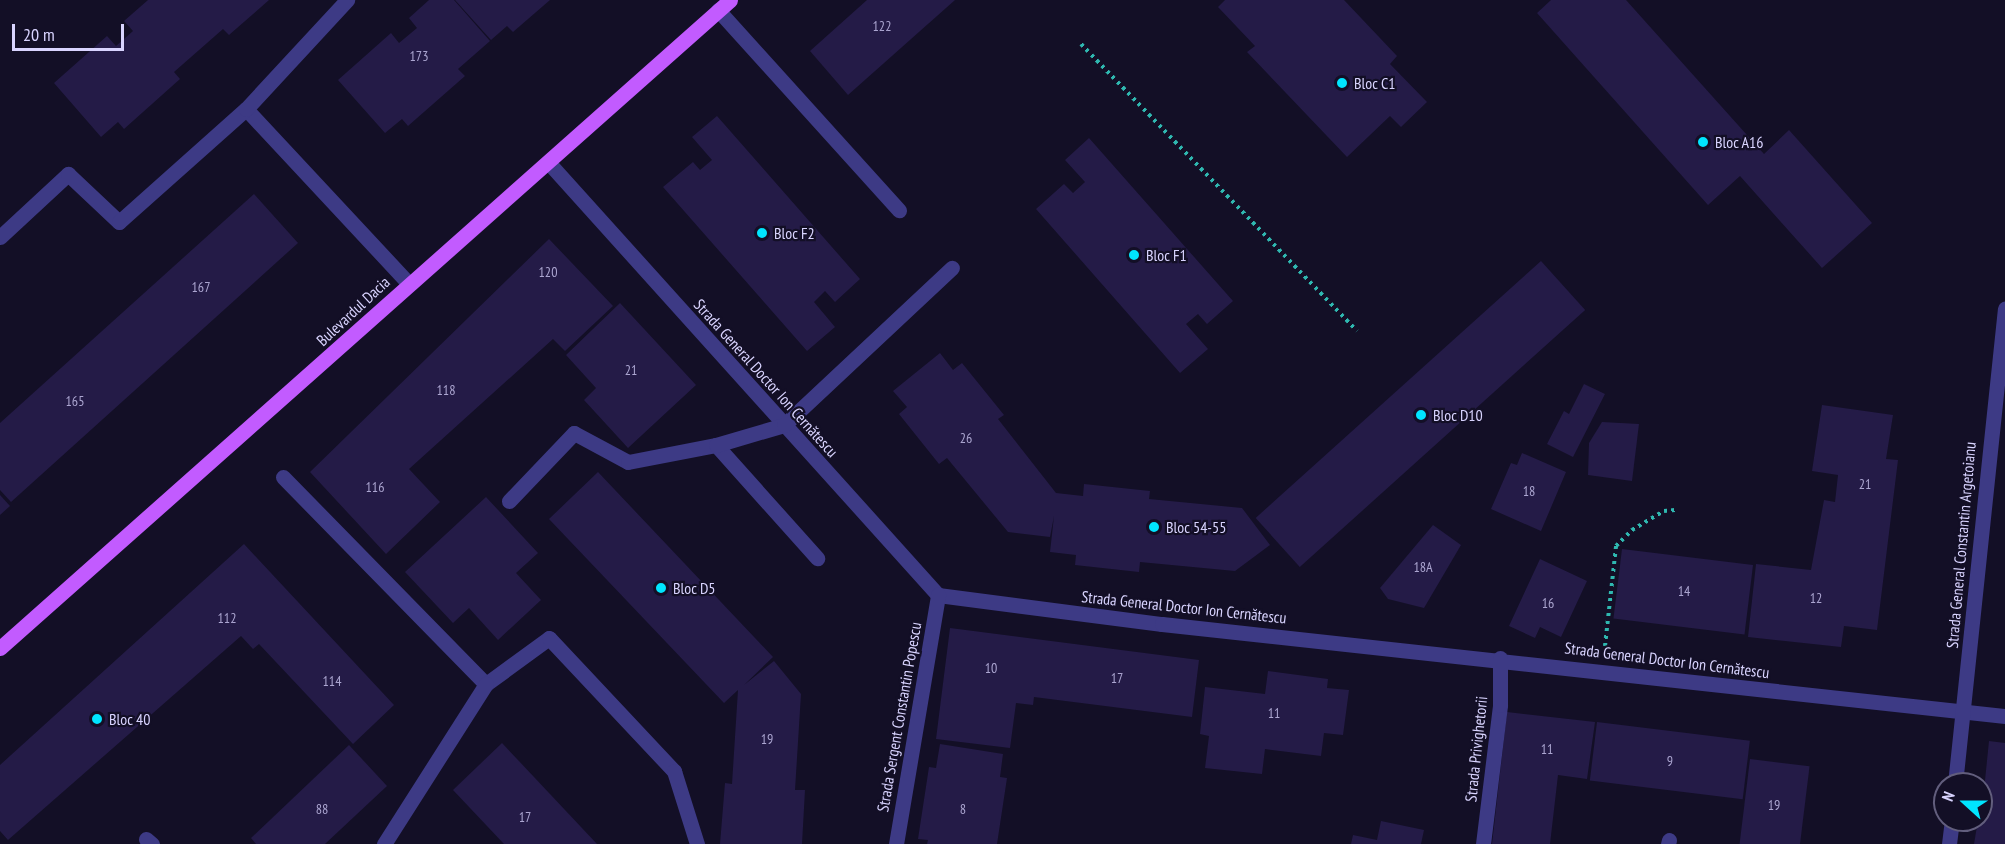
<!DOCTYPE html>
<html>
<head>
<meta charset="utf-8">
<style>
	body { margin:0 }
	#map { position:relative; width:2005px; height:844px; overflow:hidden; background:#130f26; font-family:"PT Sans Narrow",sans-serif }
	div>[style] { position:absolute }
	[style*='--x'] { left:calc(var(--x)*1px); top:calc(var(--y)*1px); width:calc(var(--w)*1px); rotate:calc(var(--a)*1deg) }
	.building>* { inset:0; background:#241b47; transform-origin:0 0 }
	.path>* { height:4px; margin-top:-2px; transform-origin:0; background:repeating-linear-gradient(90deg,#2fb8b0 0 3px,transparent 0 7.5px) }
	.minor>* { height:15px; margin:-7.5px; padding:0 7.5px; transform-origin:7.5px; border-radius:7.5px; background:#3d3a85 }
	.major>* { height:15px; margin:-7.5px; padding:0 7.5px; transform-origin:7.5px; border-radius:7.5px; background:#c25bff }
	.dots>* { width:16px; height:16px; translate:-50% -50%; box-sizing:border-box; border:3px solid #130f26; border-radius:50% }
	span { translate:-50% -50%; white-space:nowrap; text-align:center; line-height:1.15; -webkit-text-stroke:4.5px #130f26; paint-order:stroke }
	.number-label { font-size:14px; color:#aca6d1 }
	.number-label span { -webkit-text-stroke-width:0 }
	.poi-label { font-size:16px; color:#d9d4ff }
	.left { translate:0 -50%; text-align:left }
	.street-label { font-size:16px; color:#d9d4ff }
	.north { position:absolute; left:1933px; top:772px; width:60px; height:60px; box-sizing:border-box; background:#130f26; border:2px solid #625e7d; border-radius:50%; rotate:291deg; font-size:16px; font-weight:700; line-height:24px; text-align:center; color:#d9d4ff }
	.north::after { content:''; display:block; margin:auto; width:21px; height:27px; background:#00e5ff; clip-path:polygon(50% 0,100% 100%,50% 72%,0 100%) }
	.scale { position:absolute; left:12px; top:24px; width:112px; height:27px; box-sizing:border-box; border:3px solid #d9d4ff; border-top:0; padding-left:8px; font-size:18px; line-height:21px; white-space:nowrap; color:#d9d4ff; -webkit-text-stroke:4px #130f26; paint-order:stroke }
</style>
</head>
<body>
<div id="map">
	<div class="building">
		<div style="clip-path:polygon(148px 0,269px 0,229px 35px,223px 29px,174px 72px,180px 79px,124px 129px,118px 122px,101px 137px,54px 83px,107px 36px,116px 46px,133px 31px,124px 21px)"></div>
		<div style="clip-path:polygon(429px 0,454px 0,490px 41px,458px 69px,465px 76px,408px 126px,402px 119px,385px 133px,338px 80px,391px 33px,399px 43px,417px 28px,409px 18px)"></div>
		<div style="clip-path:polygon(455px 0,550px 0,513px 32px,507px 26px,491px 40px)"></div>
		<div style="clip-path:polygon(867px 0,955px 0,848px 95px,810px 51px)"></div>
		<div style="clip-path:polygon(1225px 0,1344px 0,1397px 56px,1390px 64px,1427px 102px,1401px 127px,1390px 116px,1347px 157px,1247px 52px,1255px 46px,1218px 7px)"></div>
		<div style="clip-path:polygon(1551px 0,1626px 0,1764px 154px,1789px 130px,1872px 223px,1822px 268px,1740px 176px,1708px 205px,1537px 13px)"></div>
		<div style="clip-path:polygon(717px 116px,860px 279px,835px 302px,825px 291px,814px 302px,835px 327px,807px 351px,663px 187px,693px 162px,700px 170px,712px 160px,692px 137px)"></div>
		<div style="clip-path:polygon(1089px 138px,1233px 301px,1207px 324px,1198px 314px,1186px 324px,1208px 349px,1180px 373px,1036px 209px,1064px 184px,1073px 193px,1085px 182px,1065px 160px)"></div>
		<div style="clip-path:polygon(254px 194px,298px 243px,11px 502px,0 490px,0 423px)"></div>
		<div style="clip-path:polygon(549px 239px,613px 306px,565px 351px,553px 339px,409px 469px,440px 502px,386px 554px,310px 472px)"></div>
		<div style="left:1541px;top:261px;width:66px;height:384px;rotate:48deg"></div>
		<div style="clip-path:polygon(620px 303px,696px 385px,628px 448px,584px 400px,596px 388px,566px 355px)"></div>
		<div style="clip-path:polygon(940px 353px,953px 370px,962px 363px,1004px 415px,998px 419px,1056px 493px,1083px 496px,1084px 484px,1150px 491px,1149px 499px,1242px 508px,1270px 545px,1235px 571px,1140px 562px,1139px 572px,1075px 565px,1076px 555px,1050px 552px,1054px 516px,1050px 537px,1008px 532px,947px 458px,939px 464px,899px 414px,907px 407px,893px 391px)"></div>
		<div style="clip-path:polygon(1584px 384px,1605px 394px,1573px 457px,1547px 444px,1564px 411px,1569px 414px)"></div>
		<div style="clip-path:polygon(1822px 405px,1893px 415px,1886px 459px,1898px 460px,1877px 630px,1844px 626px,1841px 647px,1748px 637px,1756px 564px,1811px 570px,1824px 500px,1835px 502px,1838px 475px,1812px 471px)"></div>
		<div style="clip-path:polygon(1602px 422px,1639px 424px,1632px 481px,1588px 475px,1589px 443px)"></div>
		<div style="clip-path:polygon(1522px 453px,1566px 472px,1541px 531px,1491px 509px,1511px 463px,1517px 465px)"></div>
		<div style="clip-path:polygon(598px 472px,773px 657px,744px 685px,774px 661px,801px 694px,795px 790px,805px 790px,802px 844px,720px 844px,725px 783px,732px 784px,738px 690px,724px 703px,549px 519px)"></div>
		<div style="clip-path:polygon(0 495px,10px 506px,0 515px)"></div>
		<div style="clip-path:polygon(486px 497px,538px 553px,516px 573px,541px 600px,498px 640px,469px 608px,453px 623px,405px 572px)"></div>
		<div style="clip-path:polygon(1433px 525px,1461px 545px,1424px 608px,1388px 599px,1380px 588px)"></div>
		<div style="clip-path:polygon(244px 544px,394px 705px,353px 744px,259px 644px,253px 649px,241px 636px,8px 840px,0 831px,0 765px)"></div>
		<div style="left:1622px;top:549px;width:132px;height:70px;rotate:7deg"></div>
		<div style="clip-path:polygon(1540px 559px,1587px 581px,1561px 637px,1540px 627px,1535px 638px,1509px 626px)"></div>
		<div style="clip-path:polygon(950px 628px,1199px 660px,1192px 717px,1034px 697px,1033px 705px,1016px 703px,1010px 748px,936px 739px)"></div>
		<div style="clip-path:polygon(1268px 671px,1328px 679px,1327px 688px,1349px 690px,1343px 735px,1324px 733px,1321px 756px,1265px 749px,1262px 774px,1205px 768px,1209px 736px,1200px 734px,1205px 687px,1265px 694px)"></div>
		<div style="clip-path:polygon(1507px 712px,1595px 722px,1587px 779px,1558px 775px,1550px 844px,1492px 844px)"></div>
		<div style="left:1597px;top:722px;width:154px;height:59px;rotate:7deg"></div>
		<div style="clip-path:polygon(1989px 741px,2005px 743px,2005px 844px,1974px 844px,1978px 820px,1981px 820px)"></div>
		<div style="clip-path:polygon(502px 743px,597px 844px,504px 844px,453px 790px)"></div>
		<div style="clip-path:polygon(940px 744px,1003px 754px,1000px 777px,1007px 778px,997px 844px,927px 844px,928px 840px,918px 839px,929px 767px,936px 768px)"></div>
		<div style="clip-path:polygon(349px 745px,387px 786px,325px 844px,256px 844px,251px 838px)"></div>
		<div style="left:1750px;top:759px;width:60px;height:86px;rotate:7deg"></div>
		<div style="clip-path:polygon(1381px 821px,1424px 830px,1421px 844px,1351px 844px,1353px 835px,1377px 840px)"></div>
	</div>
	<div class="path">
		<div style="--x:1081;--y:44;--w:398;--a:46.1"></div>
		<div style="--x:1605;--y:646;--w:101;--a:-83.7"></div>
		<div style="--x:1616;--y:546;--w:23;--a:-45"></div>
		<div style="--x:1632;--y:530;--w:37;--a:-31"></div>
		<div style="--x:1664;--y:511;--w:11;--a:-5"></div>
	</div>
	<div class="minor">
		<div style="--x:718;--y:10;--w:270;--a:47.9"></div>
		<div style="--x:246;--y:109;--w:239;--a:47"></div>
		<div style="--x:548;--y:162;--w:583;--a:47.99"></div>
		<div style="--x:938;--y:595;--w:226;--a:7.4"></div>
		<div style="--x:1162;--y:624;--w:848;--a:6.23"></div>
		<div style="--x:0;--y:237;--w:93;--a:-42.8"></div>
		<div style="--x:68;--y:174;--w:70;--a:43.3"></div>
		<div style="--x:119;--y:222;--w:170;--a:-41.7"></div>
		<div style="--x:246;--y:109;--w:149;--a:-47.2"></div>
		<div style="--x:716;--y:445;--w:152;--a:48.2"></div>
		<div style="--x:283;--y:477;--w:290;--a:45.6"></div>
		<div style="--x:486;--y:684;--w:78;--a:-36.1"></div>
		<div style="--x:549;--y:638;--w:183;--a:46.8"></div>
		<div style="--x:674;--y:771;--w:77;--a:72.5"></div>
		<div style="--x:509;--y:501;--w:94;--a:-46.3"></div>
		<div style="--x:574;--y:433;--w:61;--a:28.2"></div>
		<div style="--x:628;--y:462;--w:90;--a:-10.9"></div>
		<div style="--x:716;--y:445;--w:71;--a:-16.4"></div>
		<div style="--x:784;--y:425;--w:230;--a:-43.1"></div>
		<div style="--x:1955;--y:784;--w:478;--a:-84"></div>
		<div style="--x:146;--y:839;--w:8;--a:40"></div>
		<div style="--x:384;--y:844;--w:190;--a:-57.5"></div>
		<div style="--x:896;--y:844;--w:253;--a:-80.4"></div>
		<div style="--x:1483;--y:844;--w:140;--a:-83"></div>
		<div style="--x:1500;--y:705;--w:47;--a:-90"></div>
		<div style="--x:1668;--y:844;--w:4;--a:-76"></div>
		<div style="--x:1949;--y:844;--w:24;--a:-83"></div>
	</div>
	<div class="major">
		<div style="--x:0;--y:648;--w:976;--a:-41.59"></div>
	</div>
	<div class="dots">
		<div style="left:1342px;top:83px;background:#00e5ff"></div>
		<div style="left:1703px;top:142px;background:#00e5ff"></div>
		<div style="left:762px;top:233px;background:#00e5ff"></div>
		<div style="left:1134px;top:255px;background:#00e5ff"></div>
		<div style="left:1421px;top:415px;background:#00e5ff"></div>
		<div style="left:1154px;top:527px;background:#00e5ff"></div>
		<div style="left:661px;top:588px;background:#00e5ff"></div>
		<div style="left:97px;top:719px;background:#00e5ff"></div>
	</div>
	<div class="number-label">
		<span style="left:882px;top:26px">122</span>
		<span style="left:419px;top:56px">173</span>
		<span style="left:548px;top:272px">120</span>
		<span style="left:201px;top:287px">167</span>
		<span style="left:631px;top:370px">21</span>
		<span style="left:446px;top:390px">118</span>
		<span style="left:75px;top:401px">165</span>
		<span style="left:966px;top:438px">26</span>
		<span style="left:1865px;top:484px">21</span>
		<span style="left:375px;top:487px">116</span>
		<span style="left:1529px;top:491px">18</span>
		<span style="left:1423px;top:567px">18A</span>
		<span style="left:1684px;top:591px">14</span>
		<span style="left:1816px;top:598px">12</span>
		<span style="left:1548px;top:603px">16</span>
		<span style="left:227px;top:618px">112</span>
		<span style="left:991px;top:668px">10</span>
		<span style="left:1117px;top:678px">17</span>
		<span style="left:332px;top:681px">114</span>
		<span style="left:1274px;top:713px">11</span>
		<span style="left:767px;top:739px">19</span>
		<span style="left:1547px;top:749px">11</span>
		<span style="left:1670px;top:761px">9</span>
		<span style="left:1774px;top:805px">19</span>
		<span style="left:322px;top:809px">88</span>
		<span style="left:963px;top:809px">8</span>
		<span style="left:525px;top:817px">17</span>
	</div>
	<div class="poi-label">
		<span class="left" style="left:1354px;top:83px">Bloc C1</span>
		<span class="left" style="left:1715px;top:142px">Bloc A16</span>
		<span class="left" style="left:774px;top:233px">Bloc F2</span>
		<span class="left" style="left:1146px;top:255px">Bloc F1</span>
		<span class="left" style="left:1433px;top:415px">Bloc D10</span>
		<span class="left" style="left:1166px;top:527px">Bloc 54-55</span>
		<span class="left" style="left:673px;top:588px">Bloc D5</span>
		<span class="left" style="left:109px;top:719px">Bloc 40</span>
	</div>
	<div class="street-label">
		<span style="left:353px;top:311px;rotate:-43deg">Bulevardul Dacia</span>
		<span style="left:766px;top:378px;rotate:48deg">Strada General Doctor Ion Cernătescu</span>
		<span style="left:1961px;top:545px;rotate:-85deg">Strada General Constantin Argetoianu</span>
		<span style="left:1184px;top:607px;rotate:6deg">Strada General Doctor Ion Cernătescu</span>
		<span style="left:1667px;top:660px;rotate:7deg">Strada General Doctor Ion Cernătescu</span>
		<span style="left:899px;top:717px;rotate:-80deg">Strada Sergent Constantin Popescu</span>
		<span style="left:1476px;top:749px;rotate:-84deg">Strada Privighetorii</span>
	</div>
	<div class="north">N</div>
	<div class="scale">20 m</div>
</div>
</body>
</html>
